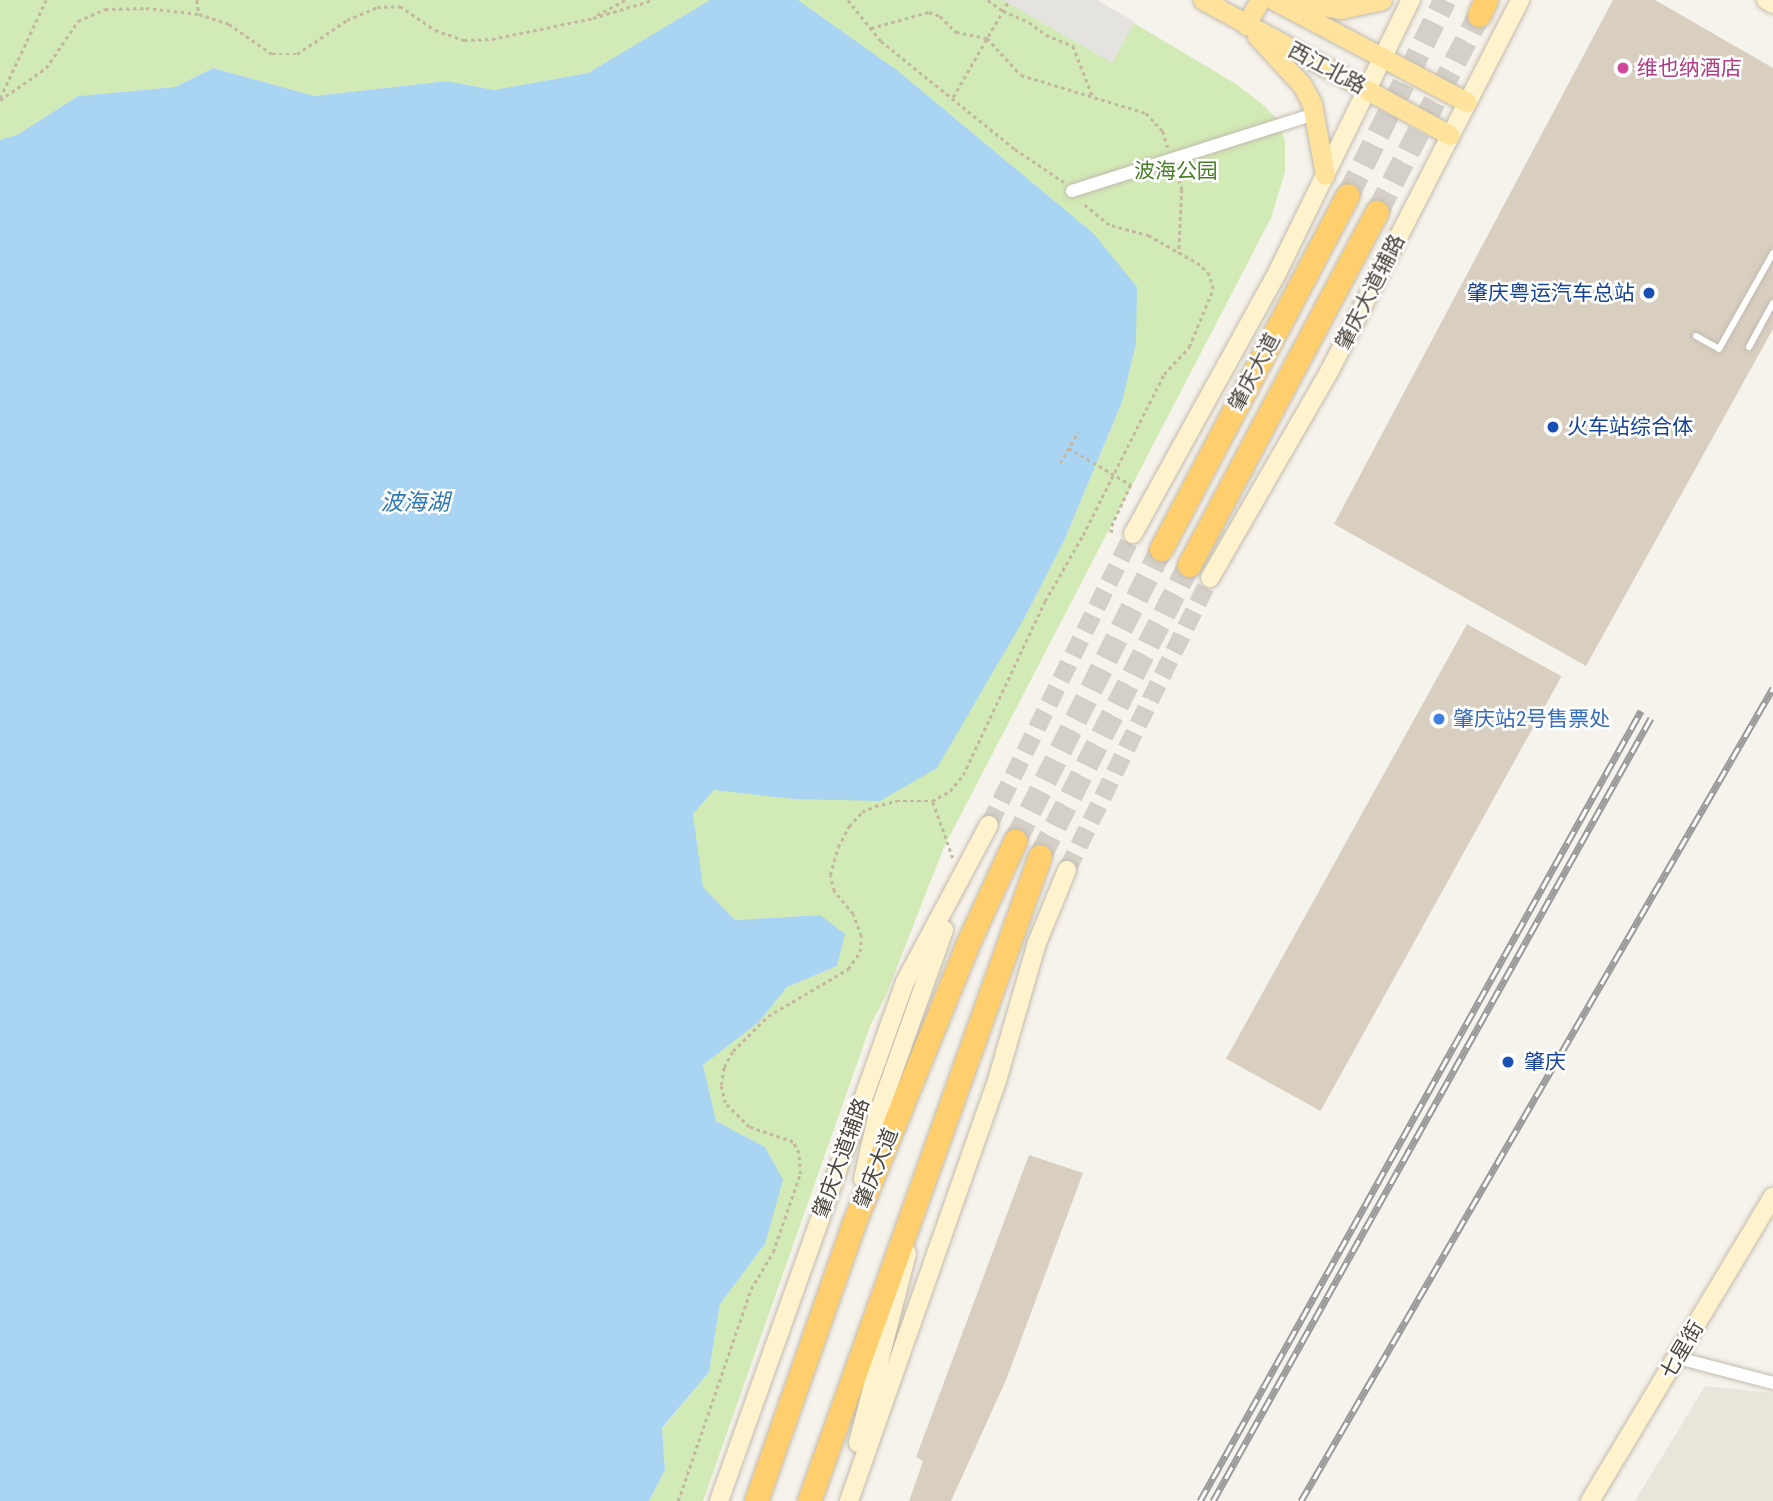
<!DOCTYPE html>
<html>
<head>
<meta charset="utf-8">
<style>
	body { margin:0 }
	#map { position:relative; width:1773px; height:1501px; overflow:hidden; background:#f6f3ec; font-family:"Roboto Condensed","Noto Sans SC",sans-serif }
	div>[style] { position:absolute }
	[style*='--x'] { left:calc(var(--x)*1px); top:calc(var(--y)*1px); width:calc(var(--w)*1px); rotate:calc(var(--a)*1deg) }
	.residential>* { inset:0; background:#eae5da }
	.green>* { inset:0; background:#d2eab5 }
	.parking>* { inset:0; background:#e5e3e0 }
	.water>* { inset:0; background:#a9d4f2 }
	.building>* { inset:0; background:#d8cfc1; transform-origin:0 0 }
	.secondary-tunnel>* { height:18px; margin-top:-9px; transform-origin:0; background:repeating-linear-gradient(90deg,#d4d0c8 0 18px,transparent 0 27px) }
	.highway-tunnel>* { height:23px; margin-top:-11.5px; transform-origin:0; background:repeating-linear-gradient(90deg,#d4d0c8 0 23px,transparent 0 34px) }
	.path>* { height:2.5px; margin-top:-1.25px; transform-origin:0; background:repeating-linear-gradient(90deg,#c4b79f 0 3.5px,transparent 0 7px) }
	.roads { filter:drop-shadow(0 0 2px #c2bbae) drop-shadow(0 0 2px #c2bbae) }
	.lane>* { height:6px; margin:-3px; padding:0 3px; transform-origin:3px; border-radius:3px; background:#fff }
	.street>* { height:12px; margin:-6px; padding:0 6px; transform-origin:6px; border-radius:6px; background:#fff }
	.secondary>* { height:18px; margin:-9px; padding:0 9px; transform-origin:9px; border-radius:9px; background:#fff3cd }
	.primary>* { height:19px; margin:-9.5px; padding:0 9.5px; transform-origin:9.5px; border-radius:9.5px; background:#ffe39c }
	.highway>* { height:23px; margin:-11.5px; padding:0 11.5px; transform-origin:11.5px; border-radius:11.5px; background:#ffcf6e }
	.rail>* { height:7px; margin-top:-3.5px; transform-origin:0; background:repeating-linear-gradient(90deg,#fff 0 13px,#9a9a9a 0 26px); box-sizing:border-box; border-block:2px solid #9a9a9a }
	.dots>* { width:19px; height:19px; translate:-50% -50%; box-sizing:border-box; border:4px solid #fff; border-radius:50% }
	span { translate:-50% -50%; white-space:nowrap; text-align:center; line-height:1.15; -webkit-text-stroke:5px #fff; paint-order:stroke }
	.street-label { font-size:21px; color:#4b4439 }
	.hotel-label { font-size:21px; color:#b23c85 }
	.left { translate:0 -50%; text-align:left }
	.park-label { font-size:21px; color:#4a7f2a }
	.transit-label { font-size:21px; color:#164399 }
	.right { translate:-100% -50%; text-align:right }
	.shop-label { font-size:21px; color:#366cbe }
	.water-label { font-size:23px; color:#2e7ab2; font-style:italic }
</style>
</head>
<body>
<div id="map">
	<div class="residential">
		<div style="clip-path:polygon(1705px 1386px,1773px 1393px,1773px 1501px,1635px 1501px)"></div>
	</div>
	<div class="green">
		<div style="clip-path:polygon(0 0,710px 0,588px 73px,494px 90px,447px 81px,314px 96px,213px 68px,175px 87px,78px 96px,17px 135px,0 140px)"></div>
		<div style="clip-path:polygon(798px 0,1095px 0,1236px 84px,1262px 104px,1277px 119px,1285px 141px,1285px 172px,1271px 218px,944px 847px,886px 995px,871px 1024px,703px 1501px,649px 1501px,665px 1470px,662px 1429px,709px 1372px,720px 1304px,765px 1244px,765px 1147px,716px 1121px,703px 1065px,759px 1022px,787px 987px,837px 966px,820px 915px,735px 920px,702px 887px,693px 814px,714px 789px,794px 799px,1025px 617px,1064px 541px,1122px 402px,1093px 233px,898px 71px)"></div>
	</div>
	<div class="parking">
		<div style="clip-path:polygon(1003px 0,1097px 0,1135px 22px,1112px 63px)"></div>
	</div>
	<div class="water">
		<div style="clip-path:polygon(710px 0,798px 0,898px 71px,1093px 233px,1137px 287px,1136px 343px,1122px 402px,1064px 541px,1025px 617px,937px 768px,880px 801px,794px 799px,714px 790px,693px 814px,703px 887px,735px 920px,820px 915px,845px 934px,837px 966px,787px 987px,759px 1022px,703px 1065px,716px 1121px,765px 1147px,783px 1180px,765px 1244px,720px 1304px,709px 1372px,662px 1428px,665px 1470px,649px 1501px,0 1501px,0 140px,17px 135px,78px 96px,175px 87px,213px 68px,314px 96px,447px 81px,494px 90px,588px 73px)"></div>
	</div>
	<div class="building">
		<div style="clip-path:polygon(1613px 0,1655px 0,1773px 68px,1773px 329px,1586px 666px,1334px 524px)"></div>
		<div style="left:1467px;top:624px;width:108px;height:497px;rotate:29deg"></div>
		<div style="clip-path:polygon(1029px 1155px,1083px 1173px,1006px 1380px,951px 1501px,909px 1501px,923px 1461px,916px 1457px)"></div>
	</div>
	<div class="secondary-tunnel">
		<div style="--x:989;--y:825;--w:325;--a:-63.7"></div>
		<div style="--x:1067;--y:870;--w:325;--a:-63.9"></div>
	</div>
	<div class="highway-tunnel">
		<div style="--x:1348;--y:195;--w:218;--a:-63.6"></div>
		<div style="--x:1377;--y:212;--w:222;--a:-62.6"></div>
		<div style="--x:1015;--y:841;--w:326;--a:-63.4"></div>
		<div style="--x:1040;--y:856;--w:327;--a:-62.9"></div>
	</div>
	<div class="path">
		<div style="--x:197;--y:0;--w:14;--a:82"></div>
		<div style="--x:848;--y:0;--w:53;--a:51.2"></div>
		<div style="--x:881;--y:41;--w:172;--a:38.9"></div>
		<div style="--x:1015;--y:149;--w:59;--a:34"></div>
		<div style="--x:988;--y:0;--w:19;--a:36"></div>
		<div style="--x:1003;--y:11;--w:28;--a:23"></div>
		<div style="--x:1029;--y:22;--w:21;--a:37"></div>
		<div style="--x:1046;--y:35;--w:29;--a:22"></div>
		<div style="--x:1073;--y:46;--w:55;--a:68.6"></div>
		<div style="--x:597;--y:15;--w:32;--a:-28"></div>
		<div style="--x:871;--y:28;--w:60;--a:-15.4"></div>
		<div style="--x:929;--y:12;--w:12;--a:20"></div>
		<div style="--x:940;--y:16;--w:23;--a:45"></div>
		<div style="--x:956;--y:32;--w:32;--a:11"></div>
		<div style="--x:987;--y:38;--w:50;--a:47.4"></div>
		<div style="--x:1021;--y:75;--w:131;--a:16.9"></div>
		<div style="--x:1146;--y:113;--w:25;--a:47"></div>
		<div style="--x:1163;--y:131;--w:17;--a:73"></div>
		<div style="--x:953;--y:97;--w:112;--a:-60"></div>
		<div style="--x:0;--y:98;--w:108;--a:-64.9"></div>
		<div style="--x:0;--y:100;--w:56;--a:-34.8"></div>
		<div style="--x:46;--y:68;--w:57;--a:-55.8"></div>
		<div style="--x:78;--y:21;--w:30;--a:-24"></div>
		<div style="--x:105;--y:9;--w:41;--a:-1.4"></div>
		<div style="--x:146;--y:8;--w:53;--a:6.5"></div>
		<div style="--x:199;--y:14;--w:32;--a:18"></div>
		<div style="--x:229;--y:24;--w:52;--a:34.9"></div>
		<div style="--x:272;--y:54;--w:25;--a:0"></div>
		<div style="--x:297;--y:54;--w:60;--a:-34.2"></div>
		<div style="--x:347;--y:20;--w:33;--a:-23"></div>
		<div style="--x:377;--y:7;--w:23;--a:-2"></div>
		<div style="--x:400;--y:6;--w:42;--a:34.4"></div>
		<div style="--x:435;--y:30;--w:31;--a:19"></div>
		<div style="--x:464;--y:40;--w:28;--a:-2"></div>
		<div style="--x:492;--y:39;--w:103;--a:-11.7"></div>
		<div style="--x:593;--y:18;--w:63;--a:-16.7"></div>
		<div style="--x:1176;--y:173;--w:17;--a:69"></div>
		<div style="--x:1182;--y:189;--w:64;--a:92.7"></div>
		<div style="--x:1069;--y:448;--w:72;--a:30.8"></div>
		<div style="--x:1131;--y:485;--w:50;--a:115"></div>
		<div style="--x:1110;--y:530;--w:7;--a:27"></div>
		<div style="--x:1060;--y:463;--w:36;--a:-60"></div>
		<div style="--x:933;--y:802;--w:59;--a:70.3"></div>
		<div style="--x:678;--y:1501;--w:224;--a:-71"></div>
		<div style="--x:751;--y:1289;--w:43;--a:-59.3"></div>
		<div style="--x:773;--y:1252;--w:83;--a:-70.9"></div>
		<div style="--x:800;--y:1174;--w:21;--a:-93"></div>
		<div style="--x:799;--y:1153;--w:13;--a:-119"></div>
		<div style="--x:793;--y:1142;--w:46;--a:-161.2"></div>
		<div style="--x:749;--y:1127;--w:34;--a:-135"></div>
		<div style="--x:725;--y:1103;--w:18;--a:-103"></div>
		<div style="--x:721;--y:1085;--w:18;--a:-81"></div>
		<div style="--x:724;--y:1067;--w:18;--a:-61"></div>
		<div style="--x:733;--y:1051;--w:49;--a:-45"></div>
		<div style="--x:768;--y:1016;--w:93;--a:-30.4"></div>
		<div style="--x:848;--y:969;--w:21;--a:-55"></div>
		<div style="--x:860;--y:952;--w:16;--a:-86"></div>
		<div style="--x:861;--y:936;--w:23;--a:-110"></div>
		<div style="--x:853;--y:914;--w:30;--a:-130"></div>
		<div style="--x:834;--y:891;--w:16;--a:-104"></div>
		<div style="--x:830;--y:875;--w:29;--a:-74"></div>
		<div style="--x:838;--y:847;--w:24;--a:-62"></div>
		<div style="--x:849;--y:826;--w:19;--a:-47"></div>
		<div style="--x:862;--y:812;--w:14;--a:-25"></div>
		<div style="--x:875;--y:806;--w:22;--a:-13"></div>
		<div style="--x:896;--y:801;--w:36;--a:0"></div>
		<div style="--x:932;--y:801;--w:21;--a:-29"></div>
		<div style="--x:950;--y:791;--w:21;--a:-51"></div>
		<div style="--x:963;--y:775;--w:192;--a:-64.8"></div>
		<div style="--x:1045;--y:601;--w:76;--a:-60.1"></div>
		<div style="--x:1083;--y:535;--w:180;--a:-63.3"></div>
		<div style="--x:1164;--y:374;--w:37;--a:-47"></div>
		<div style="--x:1189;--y:347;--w:63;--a:-67.5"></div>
		<div style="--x:1213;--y:289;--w:15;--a:-106"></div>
		<div style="--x:1209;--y:275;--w:13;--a:-132"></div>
		<div style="--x:1200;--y:265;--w:59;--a:-150.4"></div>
		<div style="--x:1149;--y:236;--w:41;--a:-164.6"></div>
		<div style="--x:1109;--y:225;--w:35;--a:-141"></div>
	</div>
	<div class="roads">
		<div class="lane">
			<div style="--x:1696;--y:336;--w:26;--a:29"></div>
			<div style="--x:1719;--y:349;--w:110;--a:-60.6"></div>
			<div style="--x:1749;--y:347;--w:50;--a:-61.4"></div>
		</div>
		<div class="street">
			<div style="--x:1072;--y:191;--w:255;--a:-17.6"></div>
			<div style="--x:1678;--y:1358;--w:98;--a:14.7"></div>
		</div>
		<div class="secondary">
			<div style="--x:1766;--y:0;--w:8;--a:30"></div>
			<div style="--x:1133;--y:534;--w:300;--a:-61.1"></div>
			<div style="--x:1278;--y:271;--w:302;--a:-63.9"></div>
			<div style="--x:1210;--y:578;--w:240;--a:-60"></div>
			<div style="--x:1330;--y:370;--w:416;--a:-62.8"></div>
			<div style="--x:863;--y:1179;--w:64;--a:-77.3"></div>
			<div style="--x:877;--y:1117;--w:199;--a:-70.3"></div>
			<div style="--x:858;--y:1443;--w:196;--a:-75.5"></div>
			<div style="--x:719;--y:1501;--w:551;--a:-70.28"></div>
			<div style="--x:905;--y:982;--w:178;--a:-61.9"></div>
			<div style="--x:849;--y:1501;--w:449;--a:-70.6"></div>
			<div style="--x:998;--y:1077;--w:140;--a:-73.8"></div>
			<div style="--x:1037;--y:943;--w:79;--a:-67.7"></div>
			<div style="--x:1590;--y:1501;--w:355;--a:-59"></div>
		</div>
		<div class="primary">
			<div style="--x:1203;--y:0;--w:281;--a:28.7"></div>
			<div style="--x:1274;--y:0;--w:218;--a:27.9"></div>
			<div style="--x:1290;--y:0;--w:52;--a:10"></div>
			<div style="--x:1341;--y:9;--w:42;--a:-12.4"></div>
			<div style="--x:1246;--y:25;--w:29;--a:-61"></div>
			<div style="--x:1257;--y:36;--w:67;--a:47.4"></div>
			<div style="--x:1302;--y:85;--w:21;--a:62"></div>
			<div style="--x:1312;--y:104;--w:72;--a:79.6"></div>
		</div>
		<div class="highway">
			<div style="--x:1479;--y:15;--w:17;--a:-65"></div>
			<div style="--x:1161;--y:549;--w:400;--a:-62.2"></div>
			<div style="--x:1189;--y:565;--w:400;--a:-62"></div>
			<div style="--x:756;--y:1501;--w:293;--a:-70.6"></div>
			<div style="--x:853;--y:1225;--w:302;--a:-67.8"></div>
			<div style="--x:967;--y:945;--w:115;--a:-65.2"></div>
			<div style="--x:809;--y:1501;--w:685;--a:-70.3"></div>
		</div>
	</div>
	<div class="rail">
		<div style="--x:1200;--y:1501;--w:905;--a:-60.83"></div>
		<div style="--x:1213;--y:1501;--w:897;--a:-60.78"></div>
		<div style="--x:1301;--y:1501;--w:940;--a:-59.86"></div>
	</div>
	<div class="dots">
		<div style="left:1623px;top:68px;background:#d1479c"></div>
		<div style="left:1649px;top:293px;background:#1a4fb4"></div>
		<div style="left:1553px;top:427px;background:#1a4fb4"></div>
		<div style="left:1439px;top:719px;background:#3f7fe0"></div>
		<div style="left:1508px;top:1062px;background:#1a4fb4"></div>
	</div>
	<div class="street-label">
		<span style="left:1327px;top:68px;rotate:28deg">西江北路</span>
		<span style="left:1370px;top:292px;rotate:-63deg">肇庆大道辅路</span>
		<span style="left:1254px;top:372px;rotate:-62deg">肇庆大道</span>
		<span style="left:841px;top:1158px;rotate:-70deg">肇庆大道辅路</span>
		<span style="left:876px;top:1168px;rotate:-68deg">肇庆大道</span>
		<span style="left:1682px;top:1350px;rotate:-59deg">七星街</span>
	</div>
	<div class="hotel-label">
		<span class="left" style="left:1637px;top:68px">维也纳酒店</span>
	</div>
	<div class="park-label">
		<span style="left:1176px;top:171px">波海公园</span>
	</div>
	<div class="transit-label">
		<span class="right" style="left:1635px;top:293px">肇庆粤运汽车总站</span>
		<span class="left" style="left:1567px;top:427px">火车站综合体</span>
		<span class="left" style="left:1524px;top:1062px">肇庆</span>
	</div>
	<div class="shop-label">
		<span class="left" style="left:1453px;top:719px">肇庆站2号售票处</span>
	</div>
	<div class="water-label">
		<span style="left:415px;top:503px">波海湖</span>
	</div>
</div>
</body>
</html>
